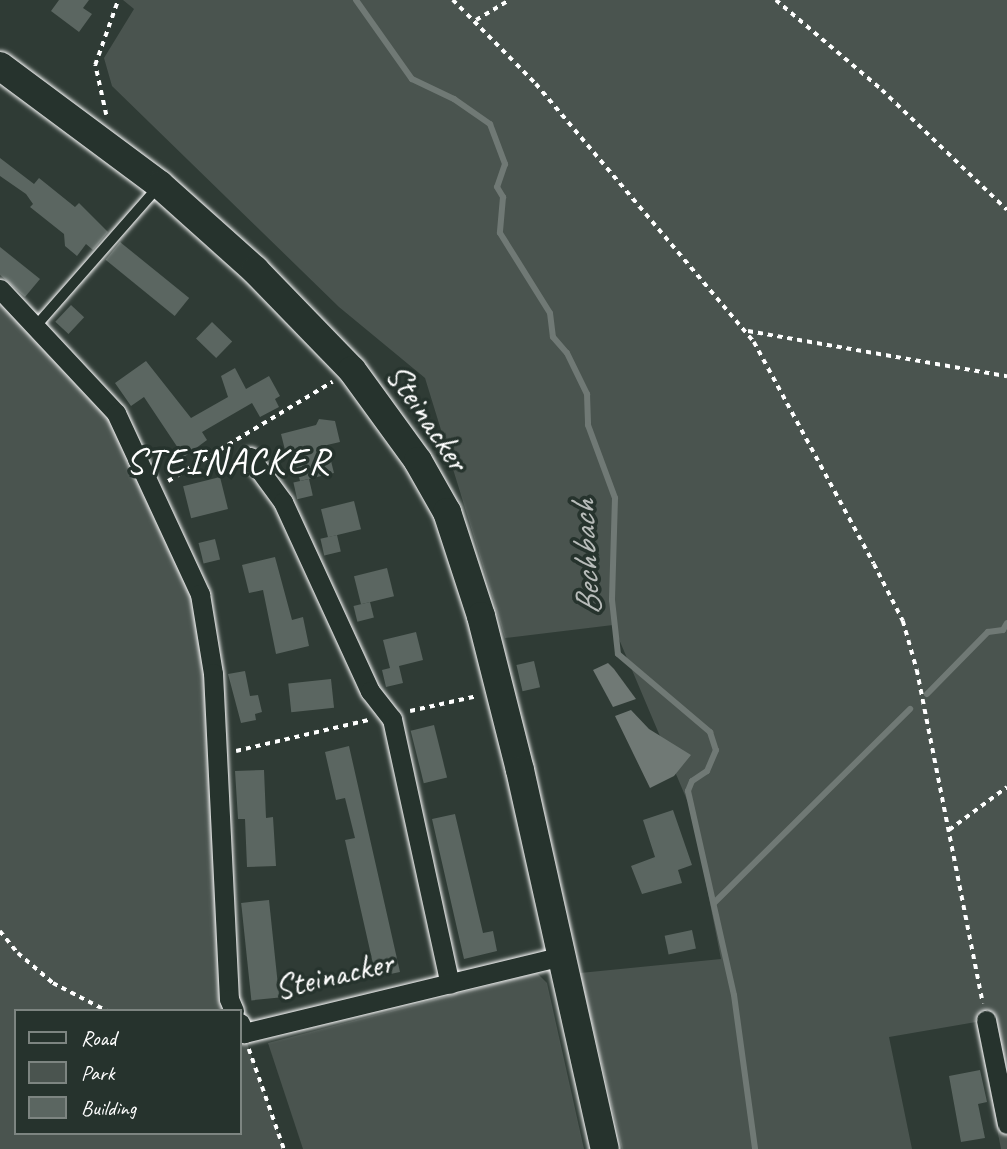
<!DOCTYPE html>
<html>
<head>
<meta charset="utf-8">
<style>
	body { margin:0 }
	#map { position:relative; width:1007px; height:1149px; overflow:hidden; background:#2f3b35; font-family:Caveat,sans-serif }
	div>[style] { position:absolute }
	[style*='--x'] { left:calc(var(--x)*1px); top:calc(var(--y)*1px); width:calc(var(--w)*1px); rotate:calc(var(--a)*1deg) }
	.green>* { inset:0; background:#4a544f }
	.water>* { inset:0; background:#707975 }
	.stream>* { height:6px; margin:-3px; padding:0 3px; transform-origin:3px; border-radius:3px; background:#707975 }
	.building>* { inset:0; background:#5b6661; transform-origin:0 0 }
	.path>* { height:3.5px; margin-top:-1.75px; transform-origin:0; background:repeating-linear-gradient(90deg,#fff 0 5px,transparent 0 10px) }
	.roads { filter:drop-shadow(0 0 2px #fff) drop-shadow(0 0 2px #fff) }
	.lane>* { height:10px; margin:-5px; padding:0 5px; transform-origin:5px; border-radius:5px; background:#26332d }
	.street>* { height:19px; margin:-9.5px; padding:0 9.5px; transform-origin:9.5px; border-radius:9.5px; background:#26332d }
	.secondary>* { height:28px; margin:-14px; padding:0 14px; transform-origin:14px; border-radius:14px; background:#26332d }
	span { translate:-50% -50%; white-space:nowrap; text-align:center; line-height:1.15; -webkit-text-stroke:7px #26332d; paint-order:stroke }
	.street-label { font-size:33px; color:#fff }
	.water-label { font-size:35px; color:#b8bcba; font-style:italic }
	.quarter-label { font-size:37px; color:#fff; letter-spacing:2px }
	.legend { position:absolute; left:14px; top:1009px; width:228px; height:126px; box-sizing:border-box; background:#26332d; border:2px solid #7d8581; margin:0; padding:9px 12px; list-style:none; font-size:21px; color:#fff }
	.legend li { display:flex; align-items:center; gap:14px; height:35px }
	.legend b { width:35px; border:2px solid #7d8581 }
</style>
</head>
<body>
<div id="map">
	<div class="green">
		<div style="clip-path:polygon(123px 0,1007px 0,1007px 1149px,1001px 1149px,976px 1022px,889px 1037px,912px 1149px,622px 1149px,580px 973px,721px 959px,692px 812px,613px 625px,505px 638px,425px 378px,339px 307px,112px 86px,104px 58px,134px 9px)"></div>
		<div style="clip-path:polygon(0 289px,116px 413px,200px 594px,234px 1011px,16px 1011px,16px 1133px,240px 1133px,240px 1023px,284px 1149px,0 1149px)"></div>
		<div style="clip-path:polygon(537px 973px,547px 983px,584px 1149px,303px 1149px,268px 1043px)"></div>
	</div>
	<div class="water">
		<div style="clip-path:polygon(608px 663px,614px 669px,636px 699px,613px 707px,593px 670px)"></div>
		<div style="clip-path:polygon(631px 710px,649px 729px,691px 755px,674px 776px,650px 788px,615px 716px)"></div>
	</div>
	<div class="stream">
		<div style="--x:356;--y:0;--w:97;--a:54.7"></div>
		<div style="--x:412;--y:79;--w:47;--a:25.5"></div>
		<div style="--x:454;--y:99;--w:44;--a:34.8"></div>
		<div style="--x:490;--y:124;--w:43;--a:69.4"></div>
		<div style="--x:505;--y:164;--w:24;--a:109"></div>
		<div style="--x:497;--y:187;--w:12;--a:59"></div>
		<div style="--x:503;--y:197;--w:36;--a:95"></div>
		<div style="--x:500;--y:233;--w:94;--a:58"></div>
		<div style="--x:550;--y:313;--w:24;--a:83"></div>
		<div style="--x:553;--y:337;--w:21;--a:49"></div>
		<div style="--x:567;--y:353;--w:46;--a:64"></div>
		<div style="--x:587;--y:394;--w:31;--a:88"></div>
		<div style="--x:588;--y:425;--w:78;--a:69.7"></div>
		<div style="--x:615;--y:498;--w:102;--a:91.7"></div>
		<div style="--x:612;--y:600;--w:54;--a:83.7"></div>
		<div style="--x:618;--y:654;--w:121;--a:40.3"></div>
		<div style="--x:710;--y:732;--w:19;--a:72"></div>
		<div style="--x:716;--y:750;--w:23;--a:113"></div>
		<div style="--x:707;--y:771;--w:18;--a:146"></div>
		<div style="--x:692;--y:781;--w:11;--a:112"></div>
		<div style="--x:688;--y:791;--w:209;--a:77.3"></div>
		<div style="--x:734;--y:995;--w:155;--a:82.2"></div>
		<div style="--x:927;--y:694;--w:87;--a:-45.5"></div>
		<div style="--x:988;--y:632;--w:15;--a:-8"></div>
		<div style="--x:1003;--y:630;--w:8;--a:-60"></div>
		<div style="--x:714;--y:903;--w:276;--a:-44.7"></div>
	</div>
	<div class="building">
		<div style="clip-path:polygon(59px 0,89px 0,83px 8px,92px 14px,79px 32px,51px 11px)"></div>
		<div style="clip-path:polygon(0 158px,34px 184px,39px 178px,75px 207px,79px 203px,108px 232px,93px 250px,86px 244px,77px 256px,65px 246px,64px 234px,30px 207px,33px 204px,26px 194px,0 176px)"></div>
		<div style="left:120px;top:242px;width:89px;height:23px;rotate:39deg"></div>
		<div style="clip-path:polygon(0 247px,40px 279px,25px 297px,0 275px)"></div>
		<div style="left:71px;top:305px;width:18px;height:23px;rotate:43deg"></div>
		<div style="left:212px;top:322px;width:28px;height:23px;rotate:44deg"></div>
		<div style="clip-path:polygon(146px 361px,191px 418px,228px 397px,221px 376px,235px 368px,246px 389px,269px 376px,280px 396px,275px 399px,279px 407px,260px 417px,252px 403px,202px 432px,207px 440px,184px 457px,144px 397px,131px 406px,115px 383px)"></div>
		<div style="clip-path:polygon(319px 419px,335px 421px,340px 442px,327px 445px,334px 473px,300px 481px,292px 449px,285px 450px,281px 434px,316px 425px)"></div>
		<div style="left:220px;top:477px;width:33px;height:38px;rotate:76deg"></div>
		<div style="left:309px;top:479px;width:17px;height:16px;rotate:77deg"></div>
		<div style="left:354px;top:501px;width:29px;height:34px;rotate:76deg"></div>
		<div style="left:337px;top:535px;width:17px;height:17px;rotate:77deg"></div>
		<div style="left:215px;top:539px;width:21px;height:17px;rotate:76deg"></div>
		<div style="clip-path:polygon(275px 557px,292px 620px,303px 617px,309px 646px,276px 654px,263px 590px,249px 593px,242px 565px)"></div>
		<div style="left:387px;top:568px;width:29px;height:34px;rotate:76deg"></div>
		<div style="left:370px;top:602px;width:16px;height:17px;rotate:76deg"></div>
		<div style="clip-path:polygon(416px 632px,423px 660px,399px 666px,403px 683px,386px 687px,382px 670px,390px 668px,383px 640px)"></div>
		<div style="left:534px;top:661px;width:27px;height:18px;rotate:77deg"></div>
		<div style="clip-path:polygon(245px 671px,250px 696px,258px 695px,262px 712px,255px 714px,256px 720px,241px 723px,228px 674px)"></div>
		<div style="left:331px;top:679px;width:29px;height:43px;rotate:84deg"></div>
		<div style="left:434px;top:725px;width:54px;height:24px;rotate:76deg"></div>
		<div style="clip-path:polygon(349px 746px,400px 972px,376px 977px,345px 840px,355px 838px,345px 798px,336px 800px,325px 752px)"></div>
		<div style="clip-path:polygon(264px 770px,266px 818px,273px 817px,276px 866px,247px 867px,245px 819px,238px 819px,235px 771px)"></div>
		<div style="clip-path:polygon(673px 810px,692px 865px,678px 870px,682px 883px,642px 894px,631px 866px,655px 857px,643px 820px)"></div>
		<div style="clip-path:polygon(455px 814px,483px 933px,493px 931px,497px 951px,464px 959px,432px 819px)"></div>
		<div style="left:269px;top:900px;width:98px;height:28px;rotate:84deg"></div>
		<div style="left:692px;top:930px;width:19px;height:28px;rotate:78deg"></div>
		<div style="clip-path:polygon(980px 1070px,987px 1102px,978px 1104px,985px 1138px,961px 1142px,949px 1076px)"></div>
	</div>
	<div class="path">
		<div style="--x:453;--y:0;--w:118;--a:45.3"></div>
		<div style="--x:536;--y:84;--w:338;--a:49.8"></div>
		<div style="--x:754;--y:342;--w:252;--a:61.6"></div>
		<div style="--x:874;--y:564;--w:64;--a:63"></div>
		<div style="--x:903;--y:621;--w:51;--a:74.1"></div>
		<div style="--x:917;--y:670;--w:340;--a:78.8"></div>
		<div style="--x:776;--y:0;--w:139;--a:40.3"></div>
		<div style="--x:882;--y:90;--w:173;--a:43.8"></div>
		<div style="--x:476;--y:20;--w:39;--a:-31"></div>
		<div style="--x:106;--y:115;--w:51;--a:-102.4"></div>
		<div style="--x:95;--y:65;--w:69;--a:-70.5"></div>
		<div style="--x:748;--y:331;--w:263;--a:9.9"></div>
		<div style="--x:168;--y:481;--w:192;--a:-31.1"></div>
		<div style="--x:410;--y:711;--w:69;--a:-12.6"></div>
		<div style="--x:236;--y:751;--w:136;--a:-13.2"></div>
		<div style="--x:949;--y:830;--w:72;--a:-36.6"></div>
		<div style="--x:0;--y:931;--w:28;--a:51"></div>
		<div style="--x:18;--y:953;--w:46;--a:40.6"></div>
		<div style="--x:53;--y:983;--w:61;--a:27.4"></div>
		<div style="--x:249;--y:1049;--w:106;--a:70.7"></div>
	</div>
	<div class="roads">
		<div class="lane">
			<div style="--x:35;--y:327;--w:185;--a:-48.7"></div>
		</div>
		<div class="street">
			<div style="--x:0;--y:289;--w:170;--a:46.9"></div>
			<div style="--x:116;--y:413;--w:200;--a:65.1"></div>
			<div style="--x:200;--y:594;--w:80;--a:80.7"></div>
			<div style="--x:213;--y:673;--w:326;--a:87.2"></div>
			<div style="--x:229;--y:999;--w:13;--a:67"></div>
			<div style="--x:250;--y:457;--w:56;--a:53.7"></div>
			<div style="--x:283;--y:502;--w:208;--a:65.3"></div>
			<div style="--x:370;--y:691;--w:36;--a:52"></div>
			<div style="--x:392;--y:719;--w:271;--a:77.7"></div>
			<div style="--x:986;--y:1020;--w:106;--a:78.6"></div>
			<div style="--x:240;--y:1023;--w:11;--a:68"></div>
			<div style="--x:244;--y:1033;--w:327;--a:-13.6"></div>
		</div>
		<div class="secondary">
			<div style="--x:0;--y:66;--w:199;--a:36.6"></div>
			<div style="--x:160;--y:185;--w:127;--a:41.8"></div>
			<div style="--x:255;--y:270;--w:139;--a:45.9"></div>
			<div style="--x:352;--y:370;--w:112;--a:54"></div>
			<div style="--x:418;--y:461;--w:59;--a:60.4"></div>
			<div style="--x:447;--y:512;--w:109;--a:71.9"></div>
			<div style="--x:481;--y:616;--w:159;--a:75.8"></div>
			<div style="--x:520;--y:770;--w:388;--a:77.4"></div>
		</div>
	</div>
	<div class="street-label">
		<span style="left:427px;top:418px;rotate:56deg">Steinacker</span>
		<span style="left:334px;top:976px;rotate:-13deg">Steinacker</span>
	</div>
	<div class="water-label">
		<span style="left:586px;top:558px;rotate:-93deg">Bechbach</span>
	</div>
	<div class="quarter-label">
		<span style="left:228px;top:461px">STEINACKER</span>
	</div>
	<ul class="legend">
	<li><b style="height:9px;background:#26332d"></b>Road</li>
	<li><b style="height:19px;background:#4a544f"></b>Park</li>
	<li><b style="height:19px;background:#5b6661"></b>Building</li>
	</ul>
</div>
</body>
</html>
